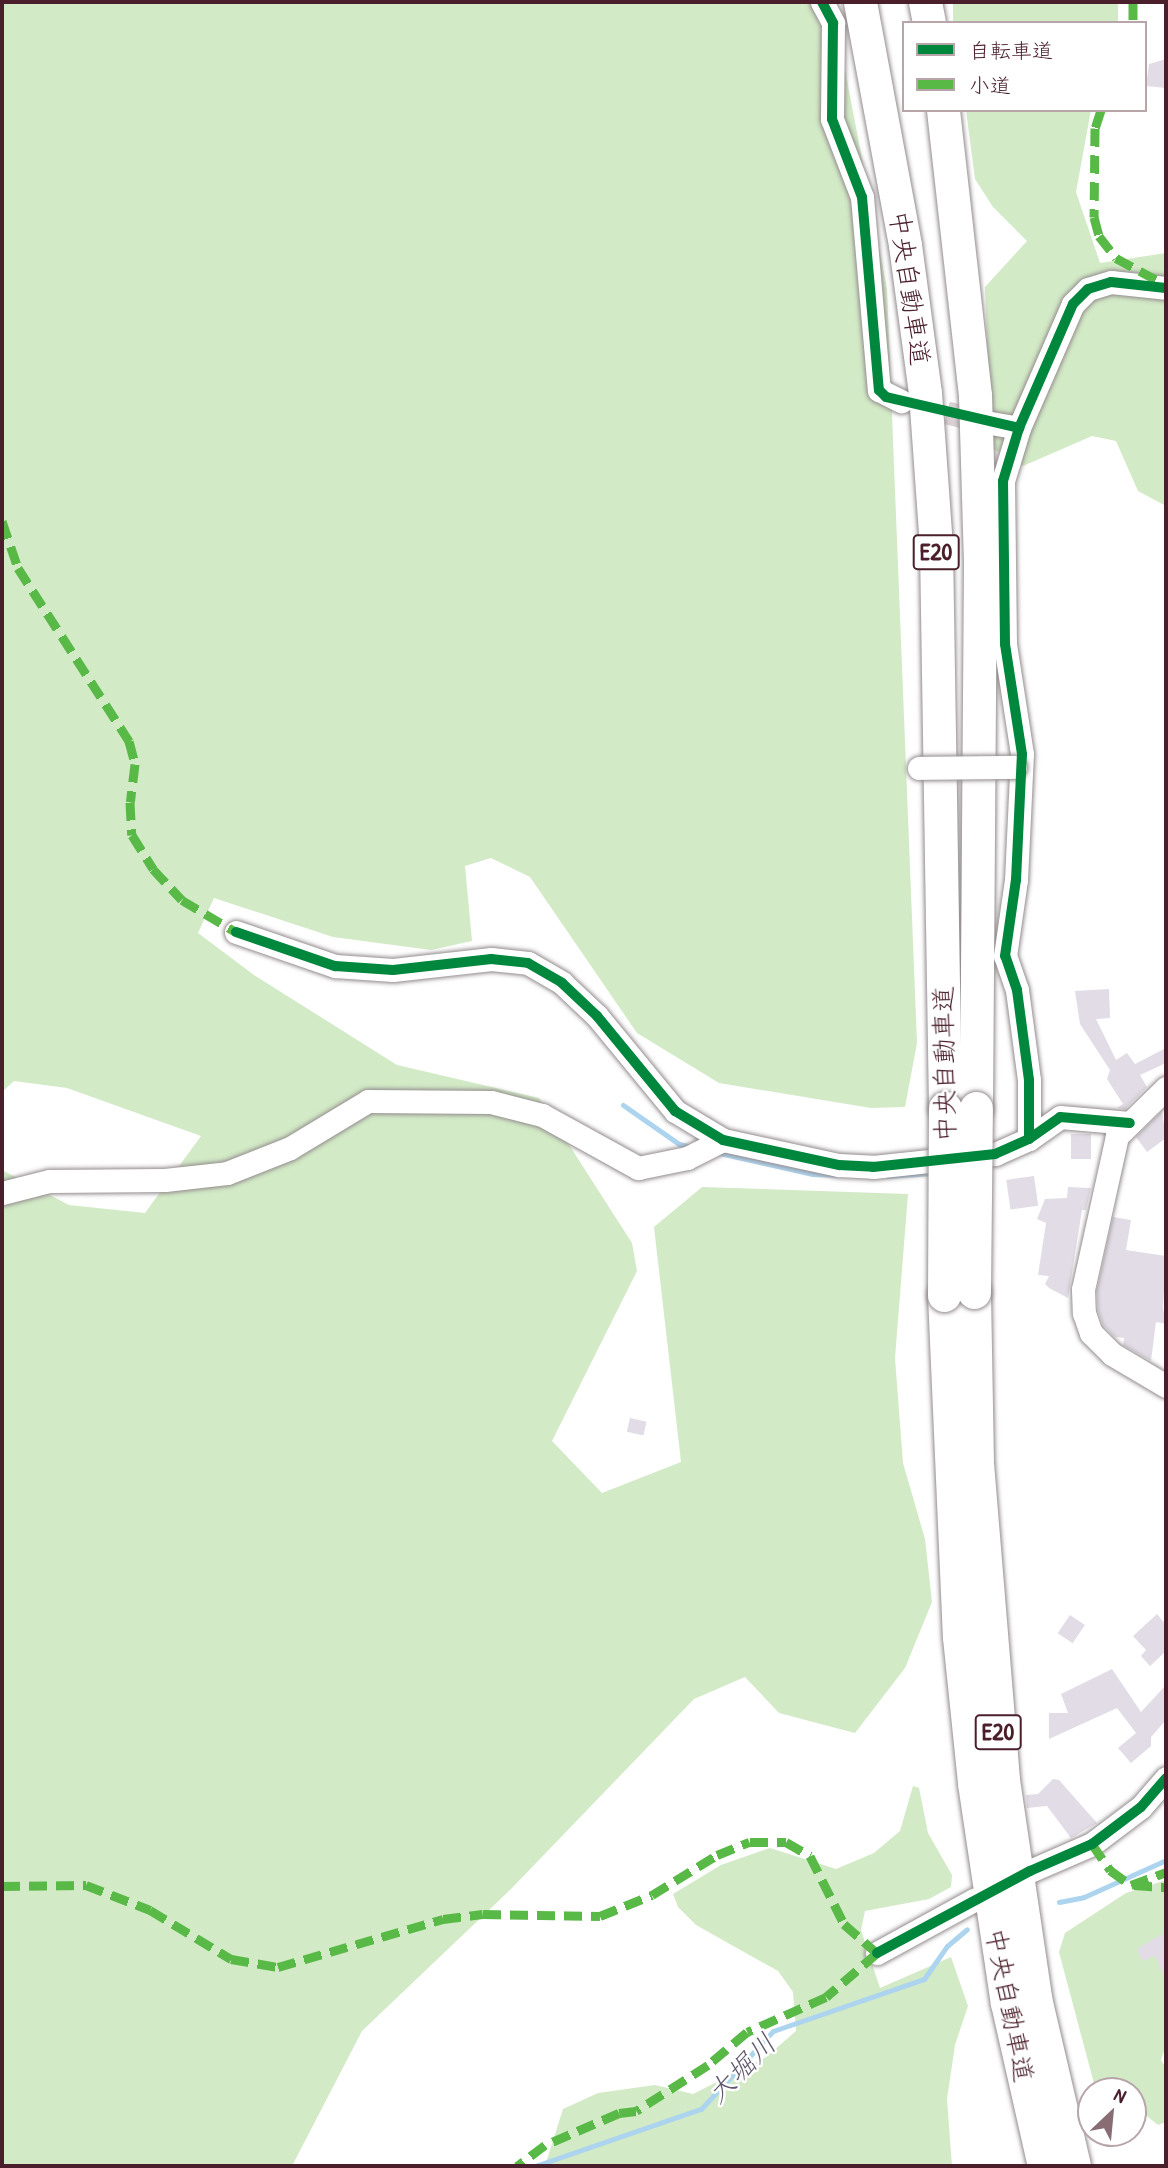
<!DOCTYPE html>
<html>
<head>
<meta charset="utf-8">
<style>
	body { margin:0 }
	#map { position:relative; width:1168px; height:2168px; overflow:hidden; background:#fff; font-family:"Patrick Hand","Klee One",sans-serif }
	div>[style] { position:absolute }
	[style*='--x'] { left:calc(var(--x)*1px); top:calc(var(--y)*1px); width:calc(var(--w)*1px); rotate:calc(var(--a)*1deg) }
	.green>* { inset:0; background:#d2eac6; transform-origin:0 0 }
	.stream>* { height:5px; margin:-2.5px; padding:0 2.5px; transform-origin:2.5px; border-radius:2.5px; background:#acd4ee }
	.building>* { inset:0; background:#e1dce5; transform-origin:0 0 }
	.minor-tunnel>* { height:23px; margin-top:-11.5px; transform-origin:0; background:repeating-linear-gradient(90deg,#dbd2d5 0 23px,transparent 0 34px) }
	.roads { filter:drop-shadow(0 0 2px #948c8e) drop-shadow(0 0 2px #948c8e) }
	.minor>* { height:23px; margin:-11.5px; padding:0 11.5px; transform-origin:11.5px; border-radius:11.5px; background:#fff }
	.highway>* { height:33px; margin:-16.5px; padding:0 16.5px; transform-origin:16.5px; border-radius:16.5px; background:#fff }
	.bridges { filter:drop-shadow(0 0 2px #948c8e) drop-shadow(0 0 2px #948c8e) }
	.minor-bridge>* { height:23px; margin:-11.5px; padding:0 11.5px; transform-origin:11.5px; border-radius:11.5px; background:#fff }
	.highway-bridge>* { height:33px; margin:-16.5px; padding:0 16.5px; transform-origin:16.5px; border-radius:16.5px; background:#fff }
	.quiet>* { height:9px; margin-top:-4.5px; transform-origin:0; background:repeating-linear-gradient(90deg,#58b947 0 18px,transparent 0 27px) }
	.cycleway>* { height:10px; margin:-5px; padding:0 5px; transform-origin:5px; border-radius:5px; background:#00873e }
	span { translate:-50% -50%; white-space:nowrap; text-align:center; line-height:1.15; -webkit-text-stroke:5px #fff; paint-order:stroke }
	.shield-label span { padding:2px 5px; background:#fff; border:2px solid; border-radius:5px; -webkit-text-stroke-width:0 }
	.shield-label { font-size:24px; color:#4a1f2b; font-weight:700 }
	.street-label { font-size:26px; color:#4a1f2b }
	.water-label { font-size:28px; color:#60586d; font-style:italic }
	.frame { position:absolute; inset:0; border:4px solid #4a1f2b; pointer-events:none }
	.legend { position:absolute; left:902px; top:21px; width:245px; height:91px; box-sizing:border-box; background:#fff; border:2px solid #b7a5aa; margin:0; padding:9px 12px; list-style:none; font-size:21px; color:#4a1f2b }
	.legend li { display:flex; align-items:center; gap:14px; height:35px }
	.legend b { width:35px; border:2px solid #b7a5aa }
	.north { position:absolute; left:1077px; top:2077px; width:70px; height:70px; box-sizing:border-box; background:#fff; border:2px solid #b7a5aa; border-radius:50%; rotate:26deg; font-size:19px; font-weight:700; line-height:28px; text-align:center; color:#4a1f2b }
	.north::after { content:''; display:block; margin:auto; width:24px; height:32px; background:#896d75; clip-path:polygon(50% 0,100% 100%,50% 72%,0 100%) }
</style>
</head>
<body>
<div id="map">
	<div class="green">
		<div style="clip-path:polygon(2px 2px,832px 2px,887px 289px,917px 1043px,905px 1107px,871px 1108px,719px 1083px,637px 1033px,530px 877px,491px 858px,465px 866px,472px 941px,431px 950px,333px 937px,214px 898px,198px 933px,254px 975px,397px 1065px,539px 1098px,632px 1243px,637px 1271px,552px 1441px,602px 1493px,681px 1462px,654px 1227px,702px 1187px,908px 1194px,895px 1358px,903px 1463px,925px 1539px,932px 1602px,905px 1668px,855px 1733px,779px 1713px,745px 1677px,694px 1699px,511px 1889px,362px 2031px,292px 2166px,2px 2166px,2px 1170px,69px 1205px,145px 1213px,201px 1136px,67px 1088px,14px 1081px,2px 1092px)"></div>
		<div style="left:953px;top:2px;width:165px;height:21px"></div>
		<div style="clip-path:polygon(966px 110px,1091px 110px,1076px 192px,1100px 263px,1166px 253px,1166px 506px,1138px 491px,1116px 441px,1092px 436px,1023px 466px,991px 448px,985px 287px,1027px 241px,993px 207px,975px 179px)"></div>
		<div style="clip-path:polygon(913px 1786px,919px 1788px,928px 1833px,952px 1875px,951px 1887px,929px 1899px,865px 1911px,861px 1930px,880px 1988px,951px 1957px,968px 2006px,955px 2045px,947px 2099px,952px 2166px,545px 2166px,563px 2109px,598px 2093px,655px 2085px,693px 2094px,766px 2057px,796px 2031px,793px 1992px,778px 1971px,696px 1925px,678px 1907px,673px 1894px,721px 1865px,770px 1848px,836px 1869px,874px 1853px,900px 1831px)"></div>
		<div style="clip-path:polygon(1166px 1880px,1166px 2045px,1161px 2060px,1166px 2068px,1166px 2122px,1158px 2125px,1133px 2105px,1133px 2091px,1096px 2091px,1059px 1952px,1065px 1933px,1126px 1893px)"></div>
	</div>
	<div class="stream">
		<div style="--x:623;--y:1105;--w:68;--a:34.9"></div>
		<div style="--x:679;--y:1144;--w:13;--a:13"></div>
		<div style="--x:715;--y:1152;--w:100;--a:12.7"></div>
		<div style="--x:813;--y:1174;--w:23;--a:2"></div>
		<div style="--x:887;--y:1176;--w:46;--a:-3.7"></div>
		<div style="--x:1059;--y:1902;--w:25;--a:-11"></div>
		<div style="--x:1084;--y:1897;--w:90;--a:-24.3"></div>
		<div style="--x:535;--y:2166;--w:176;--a:-19"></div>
		<div style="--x:701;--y:2109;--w:106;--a:-47.3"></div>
		<div style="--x:773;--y:2031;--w:160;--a:-19"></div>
		<div style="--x:924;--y:1979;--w:40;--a:-55.1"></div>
		<div style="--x:947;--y:1946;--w:26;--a:-40"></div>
	</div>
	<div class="building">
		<div style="clip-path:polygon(1166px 59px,1166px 88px,1146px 86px,1149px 64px)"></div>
		<div style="clip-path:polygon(1109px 989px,1110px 1018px,1096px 1019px,1116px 1060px,1127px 1053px,1135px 1064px,1166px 1048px,1166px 1063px,1140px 1075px,1147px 1087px,1125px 1109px,1117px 1108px,1123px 1104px,1107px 1079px,1110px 1070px,1080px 1024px,1075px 991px)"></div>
		<div style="clip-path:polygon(1162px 1111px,1166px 1138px,1147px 1152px,1136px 1137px)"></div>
		<div style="left:1091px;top:1134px;width:25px;height:20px;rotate:90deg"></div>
		<div style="left:1034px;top:1176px;width:30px;height:28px;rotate:82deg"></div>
		<div style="clip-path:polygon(1068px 1187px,1091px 1188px,1086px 1210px,1082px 1210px,1068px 1298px,1049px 1288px,1045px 1284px,1049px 1276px,1038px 1275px,1046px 1223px,1037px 1219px,1045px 1199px,1067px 1198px)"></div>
		<div style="clip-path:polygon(1113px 1217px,1131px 1220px,1126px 1250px,1166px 1256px,1163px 1308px,1166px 1324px,1156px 1322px,1151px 1361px,1123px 1345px,1124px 1338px,1115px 1337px,1103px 1325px,1098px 1310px,1097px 1290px)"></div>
		<div style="left:630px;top:1418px;width:17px;height:14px;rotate:13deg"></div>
		<div style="clip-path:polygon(1157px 1614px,1166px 1625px,1166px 1651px,1150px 1666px,1141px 1656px,1146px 1650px,1133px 1636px)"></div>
		<div style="left:1070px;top:1615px;width:18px;height:22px;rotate:34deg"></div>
		<div style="clip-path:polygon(1112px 1669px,1141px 1712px,1166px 1685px,1166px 1720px,1151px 1737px,1151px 1746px,1131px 1763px,1118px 1748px,1136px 1733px,1117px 1708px,1049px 1739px,1049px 1713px,1068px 1713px,1061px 1694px)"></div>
		<div style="clip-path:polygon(1053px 1779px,1059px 1780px,1097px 1823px,1071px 1838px,1047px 1806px,1027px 1808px,1026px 1795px,1038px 1794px)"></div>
		<div style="clip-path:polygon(1162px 1934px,1166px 1943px,1166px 1981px,1155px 1956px,1142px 1961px,1137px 1949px)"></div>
	</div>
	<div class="minor-tunnel">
		<div style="--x:914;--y:404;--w:77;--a:14.2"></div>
	</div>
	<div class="roads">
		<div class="minor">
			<div style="--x:822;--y:2;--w:24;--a:62"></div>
			<div style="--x:833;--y:23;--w:96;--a:90.6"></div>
			<div style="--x:832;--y:119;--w:84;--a:69"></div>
			<div style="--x:862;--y:197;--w:194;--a:85"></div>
			<div style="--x:879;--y:390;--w:25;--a:27"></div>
			<div style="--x:991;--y:423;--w:28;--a:10"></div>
			<div style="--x:236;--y:932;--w:105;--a:19"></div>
			<div style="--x:335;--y:966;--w:58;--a:3.9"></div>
			<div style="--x:393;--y:970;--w:99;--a:-6.4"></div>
			<div style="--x:491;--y:959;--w:37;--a:6"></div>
			<div style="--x:528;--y:963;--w:39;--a:30"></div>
			<div style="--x:562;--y:983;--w:48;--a:43.3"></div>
			<div style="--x:597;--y:1016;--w:123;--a:50.6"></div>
			<div style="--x:675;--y:1111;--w:56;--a:31.1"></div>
			<div style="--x:723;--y:1140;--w:119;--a:12.2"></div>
			<div style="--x:839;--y:1165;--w:34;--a:3"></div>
			<div style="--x:873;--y:1167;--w:123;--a:-6.1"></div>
			<div style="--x:995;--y:1154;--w:37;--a:-24"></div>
			<div style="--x:1029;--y:1139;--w:38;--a:-35"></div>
			<div style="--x:1060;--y:1117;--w:70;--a:4.9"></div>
			<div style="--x:1166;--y:1088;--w:69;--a:135.6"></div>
			<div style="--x:1117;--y:1136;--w:157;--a:102.5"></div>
			<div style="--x:1083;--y:1289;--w:24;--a:88"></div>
			<div style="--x:1084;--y:1313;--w:21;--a:71"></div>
			<div style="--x:1091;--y:1333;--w:30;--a:45"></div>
			<div style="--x:1112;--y:1354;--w:63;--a:30.7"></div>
			<div style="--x:1029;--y:1139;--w:59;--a:-90"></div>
			<div style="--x:1029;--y:1080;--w:91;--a:-97.6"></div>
			<div style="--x:1017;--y:990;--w:36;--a:-109"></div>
			<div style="--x:1005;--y:956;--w:77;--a:-81.8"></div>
			<div style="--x:1016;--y:880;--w:126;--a:-87.3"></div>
			<div style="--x:1022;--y:754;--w:111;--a:-98.8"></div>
			<div style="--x:1005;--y:644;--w:163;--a:-90.7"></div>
			<div style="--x:1003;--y:481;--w:55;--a:-73.2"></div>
			<div style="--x:1019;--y:428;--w:135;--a:-66.5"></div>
			<div style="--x:1073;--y:304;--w:21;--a:-45"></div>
			<div style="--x:1088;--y:289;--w:24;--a:-17"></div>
			<div style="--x:1111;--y:282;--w:55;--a:6.2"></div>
			<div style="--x:2;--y:1193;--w:49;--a:-14.3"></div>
			<div style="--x:49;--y:1181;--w:116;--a:-0.5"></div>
			<div style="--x:165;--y:1180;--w:62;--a:-6.4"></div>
			<div style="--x:227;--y:1173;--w:68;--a:-21.6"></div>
			<div style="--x:290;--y:1148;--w:91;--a:-31.1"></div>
			<div style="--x:368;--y:1101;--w:123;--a:0.5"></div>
			<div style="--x:491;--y:1102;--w:53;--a:14.3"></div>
			<div style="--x:542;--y:1115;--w:110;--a:28.9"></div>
			<div style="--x:638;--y:1168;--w:50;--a:-11.5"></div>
			<div style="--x:687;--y:1158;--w:40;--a:-26.6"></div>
			<div style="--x:1030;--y:1871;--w:68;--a:-23.5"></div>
			<div style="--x:1092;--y:1844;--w:61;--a:-37.1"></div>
			<div style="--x:1141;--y:1807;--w:38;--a:-49"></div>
			<div style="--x:877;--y:1953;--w:111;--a:-28.7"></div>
		</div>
		<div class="highway">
			<div style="--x:860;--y:2;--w:247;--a:79.5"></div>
			<div style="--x:905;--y:245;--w:149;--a:82.3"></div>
			<div style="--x:925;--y:393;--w:155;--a:85.9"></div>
			<div style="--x:936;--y:548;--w:560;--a:89.08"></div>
			<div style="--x:925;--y:2;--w:21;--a:79"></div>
			<div style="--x:943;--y:110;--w:287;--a:83.6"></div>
			<div style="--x:975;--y:395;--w:166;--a:88.3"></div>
			<div style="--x:980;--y:561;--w:547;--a:90.42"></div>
			<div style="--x:974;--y:1292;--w:171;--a:89"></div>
			<div style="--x:977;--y:1463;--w:318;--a:85.3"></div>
			<div style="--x:1003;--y:1780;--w:220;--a:81.6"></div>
			<div style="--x:1035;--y:1998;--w:172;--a:76.9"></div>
			<div style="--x:944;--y:1295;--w:342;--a:87.5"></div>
			<div style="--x:959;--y:1637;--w:147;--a:84.1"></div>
			<div style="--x:974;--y:1783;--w:222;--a:81.5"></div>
			<div style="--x:1007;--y:2003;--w:167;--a:77.2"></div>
		</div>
	</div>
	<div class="bridges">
		<div class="minor-bridge">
			<div style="--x:919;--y:768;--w:96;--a:-0.6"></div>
		</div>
		<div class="highway-bridge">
			<div style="--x:974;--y:1292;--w:184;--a:-89.4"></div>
			<div style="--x:944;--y:1295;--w:187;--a:-89.7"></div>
		</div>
	</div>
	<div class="quiet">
		<div style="--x:1133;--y:2;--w:21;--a:90"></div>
		<div style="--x:1101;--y:110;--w:19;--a:108"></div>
		<div style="--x:1095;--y:128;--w:89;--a:90.6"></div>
		<div style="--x:1094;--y:217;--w:20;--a:75"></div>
		<div style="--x:1099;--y:236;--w:28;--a:52"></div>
		<div style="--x:1116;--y:258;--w:55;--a:28.4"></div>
		<div style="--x:2;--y:521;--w:50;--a:71.2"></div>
		<div style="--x:18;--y:568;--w:206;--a:57.3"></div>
		<div style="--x:129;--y:741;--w:24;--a:75"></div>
		<div style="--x:135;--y:764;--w:38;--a:97"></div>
		<div style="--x:130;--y:802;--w:33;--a:87"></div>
		<div style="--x:132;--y:835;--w:40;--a:58"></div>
		<div style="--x:153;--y:869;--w:42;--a:46.9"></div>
		<div style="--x:182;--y:900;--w:63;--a:30.7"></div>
		<div style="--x:1092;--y:1844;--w:32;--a:55"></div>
		<div style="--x:1110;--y:1870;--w:26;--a:36"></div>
		<div style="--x:1131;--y:1885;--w:37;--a:-20"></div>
		<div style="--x:1134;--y:1885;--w:32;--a:4"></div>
		<div style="--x:2;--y:1886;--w:84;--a:-0.7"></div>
		<div style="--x:86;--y:1885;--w:69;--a:21.3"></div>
		<div style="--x:150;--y:1910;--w:95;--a:31.2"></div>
		<div style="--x:231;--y:1959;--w:48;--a:9.7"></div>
		<div style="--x:278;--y:1967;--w:172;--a:-16.2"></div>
		<div style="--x:443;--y:1919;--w:40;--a:-7.1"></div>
		<div style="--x:483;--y:1914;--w:117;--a:1"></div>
		<div style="--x:600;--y:1916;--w:56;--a:-22"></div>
		<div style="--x:652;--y:1895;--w:76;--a:-31.6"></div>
		<div style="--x:717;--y:1855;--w:35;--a:-22"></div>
		<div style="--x:750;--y:1842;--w:36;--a:0"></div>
		<div style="--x:786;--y:1842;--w:28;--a:30"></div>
		<div style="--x:810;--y:1856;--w:76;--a:63.4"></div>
		<div style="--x:844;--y:1924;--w:44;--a:41.3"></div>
		<div style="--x:877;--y:1953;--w:67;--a:139.2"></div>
		<div style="--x:826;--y:1997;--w:86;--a:156.1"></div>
		<div style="--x:747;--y:2032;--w:51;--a:139.8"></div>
		<div style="--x:708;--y:2065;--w:85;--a:147.4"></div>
		<div style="--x:636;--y:2111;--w:17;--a:173"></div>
		<div style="--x:619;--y:2113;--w:81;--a:156.6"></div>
		<div style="--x:545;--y:2145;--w:35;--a:143"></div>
	</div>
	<div class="cycleway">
		<div style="--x:822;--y:2;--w:24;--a:62"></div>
		<div style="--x:833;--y:23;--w:96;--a:90.6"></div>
		<div style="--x:832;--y:119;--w:84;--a:69"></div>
		<div style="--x:862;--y:197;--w:194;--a:85"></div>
		<div style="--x:879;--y:390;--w:10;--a:45"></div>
		<div style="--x:886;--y:397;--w:137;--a:13.1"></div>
		<div style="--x:236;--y:932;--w:105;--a:19"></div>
		<div style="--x:335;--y:966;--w:58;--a:3.9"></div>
		<div style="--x:393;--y:970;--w:99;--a:-6.4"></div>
		<div style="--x:491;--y:959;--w:37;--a:6"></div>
		<div style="--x:528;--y:963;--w:39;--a:30"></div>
		<div style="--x:562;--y:983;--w:48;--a:43.3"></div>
		<div style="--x:597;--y:1016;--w:123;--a:50.6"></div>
		<div style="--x:675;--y:1111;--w:56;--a:31.1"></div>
		<div style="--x:723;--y:1140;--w:119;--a:12.2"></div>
		<div style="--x:839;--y:1165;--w:34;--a:3"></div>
		<div style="--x:873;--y:1167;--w:123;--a:-6.1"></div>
		<div style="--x:995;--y:1154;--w:37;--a:-24"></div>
		<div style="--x:1029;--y:1139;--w:38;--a:-35"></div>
		<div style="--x:1060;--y:1117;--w:70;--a:4.9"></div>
		<div style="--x:1029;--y:1139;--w:59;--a:-90"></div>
		<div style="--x:1029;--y:1080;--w:91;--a:-97.6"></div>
		<div style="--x:1017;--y:990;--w:36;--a:-109"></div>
		<div style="--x:1005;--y:956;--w:77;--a:-81.8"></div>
		<div style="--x:1016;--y:880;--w:126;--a:-87.3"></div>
		<div style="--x:1022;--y:754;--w:111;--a:-98.8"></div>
		<div style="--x:1005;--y:644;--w:163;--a:-90.7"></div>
		<div style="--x:1003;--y:481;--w:55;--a:-73.2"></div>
		<div style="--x:1019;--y:428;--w:135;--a:-66.5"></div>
		<div style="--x:1073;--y:304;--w:21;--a:-45"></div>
		<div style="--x:1088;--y:289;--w:24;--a:-17"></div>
		<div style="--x:1111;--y:282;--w:55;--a:6.2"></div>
		<div style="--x:877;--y:1953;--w:174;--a:-28.2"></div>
		<div style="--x:1030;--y:1871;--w:68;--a:-23.5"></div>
		<div style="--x:1092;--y:1844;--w:61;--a:-37.1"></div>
		<div style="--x:1141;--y:1807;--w:38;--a:-49"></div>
	</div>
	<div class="shield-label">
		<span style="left:936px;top:552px">E20</span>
		<span style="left:998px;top:1732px">E20</span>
	</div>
	<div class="street-label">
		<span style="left:910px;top:288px;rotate:82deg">中央自動車道</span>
		<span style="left:944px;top:1064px;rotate:-91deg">中央自動車道</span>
		<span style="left:1010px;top:2005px;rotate:79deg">中央自動車道</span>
	</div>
	<div class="water-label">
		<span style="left:741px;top:2068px;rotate:-45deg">大堀川</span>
	</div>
	<div class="frame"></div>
	<ul class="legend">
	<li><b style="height:9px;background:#00873e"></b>自転車道</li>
	<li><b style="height:9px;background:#58b947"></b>小道</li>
	</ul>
	<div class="north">N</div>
</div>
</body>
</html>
